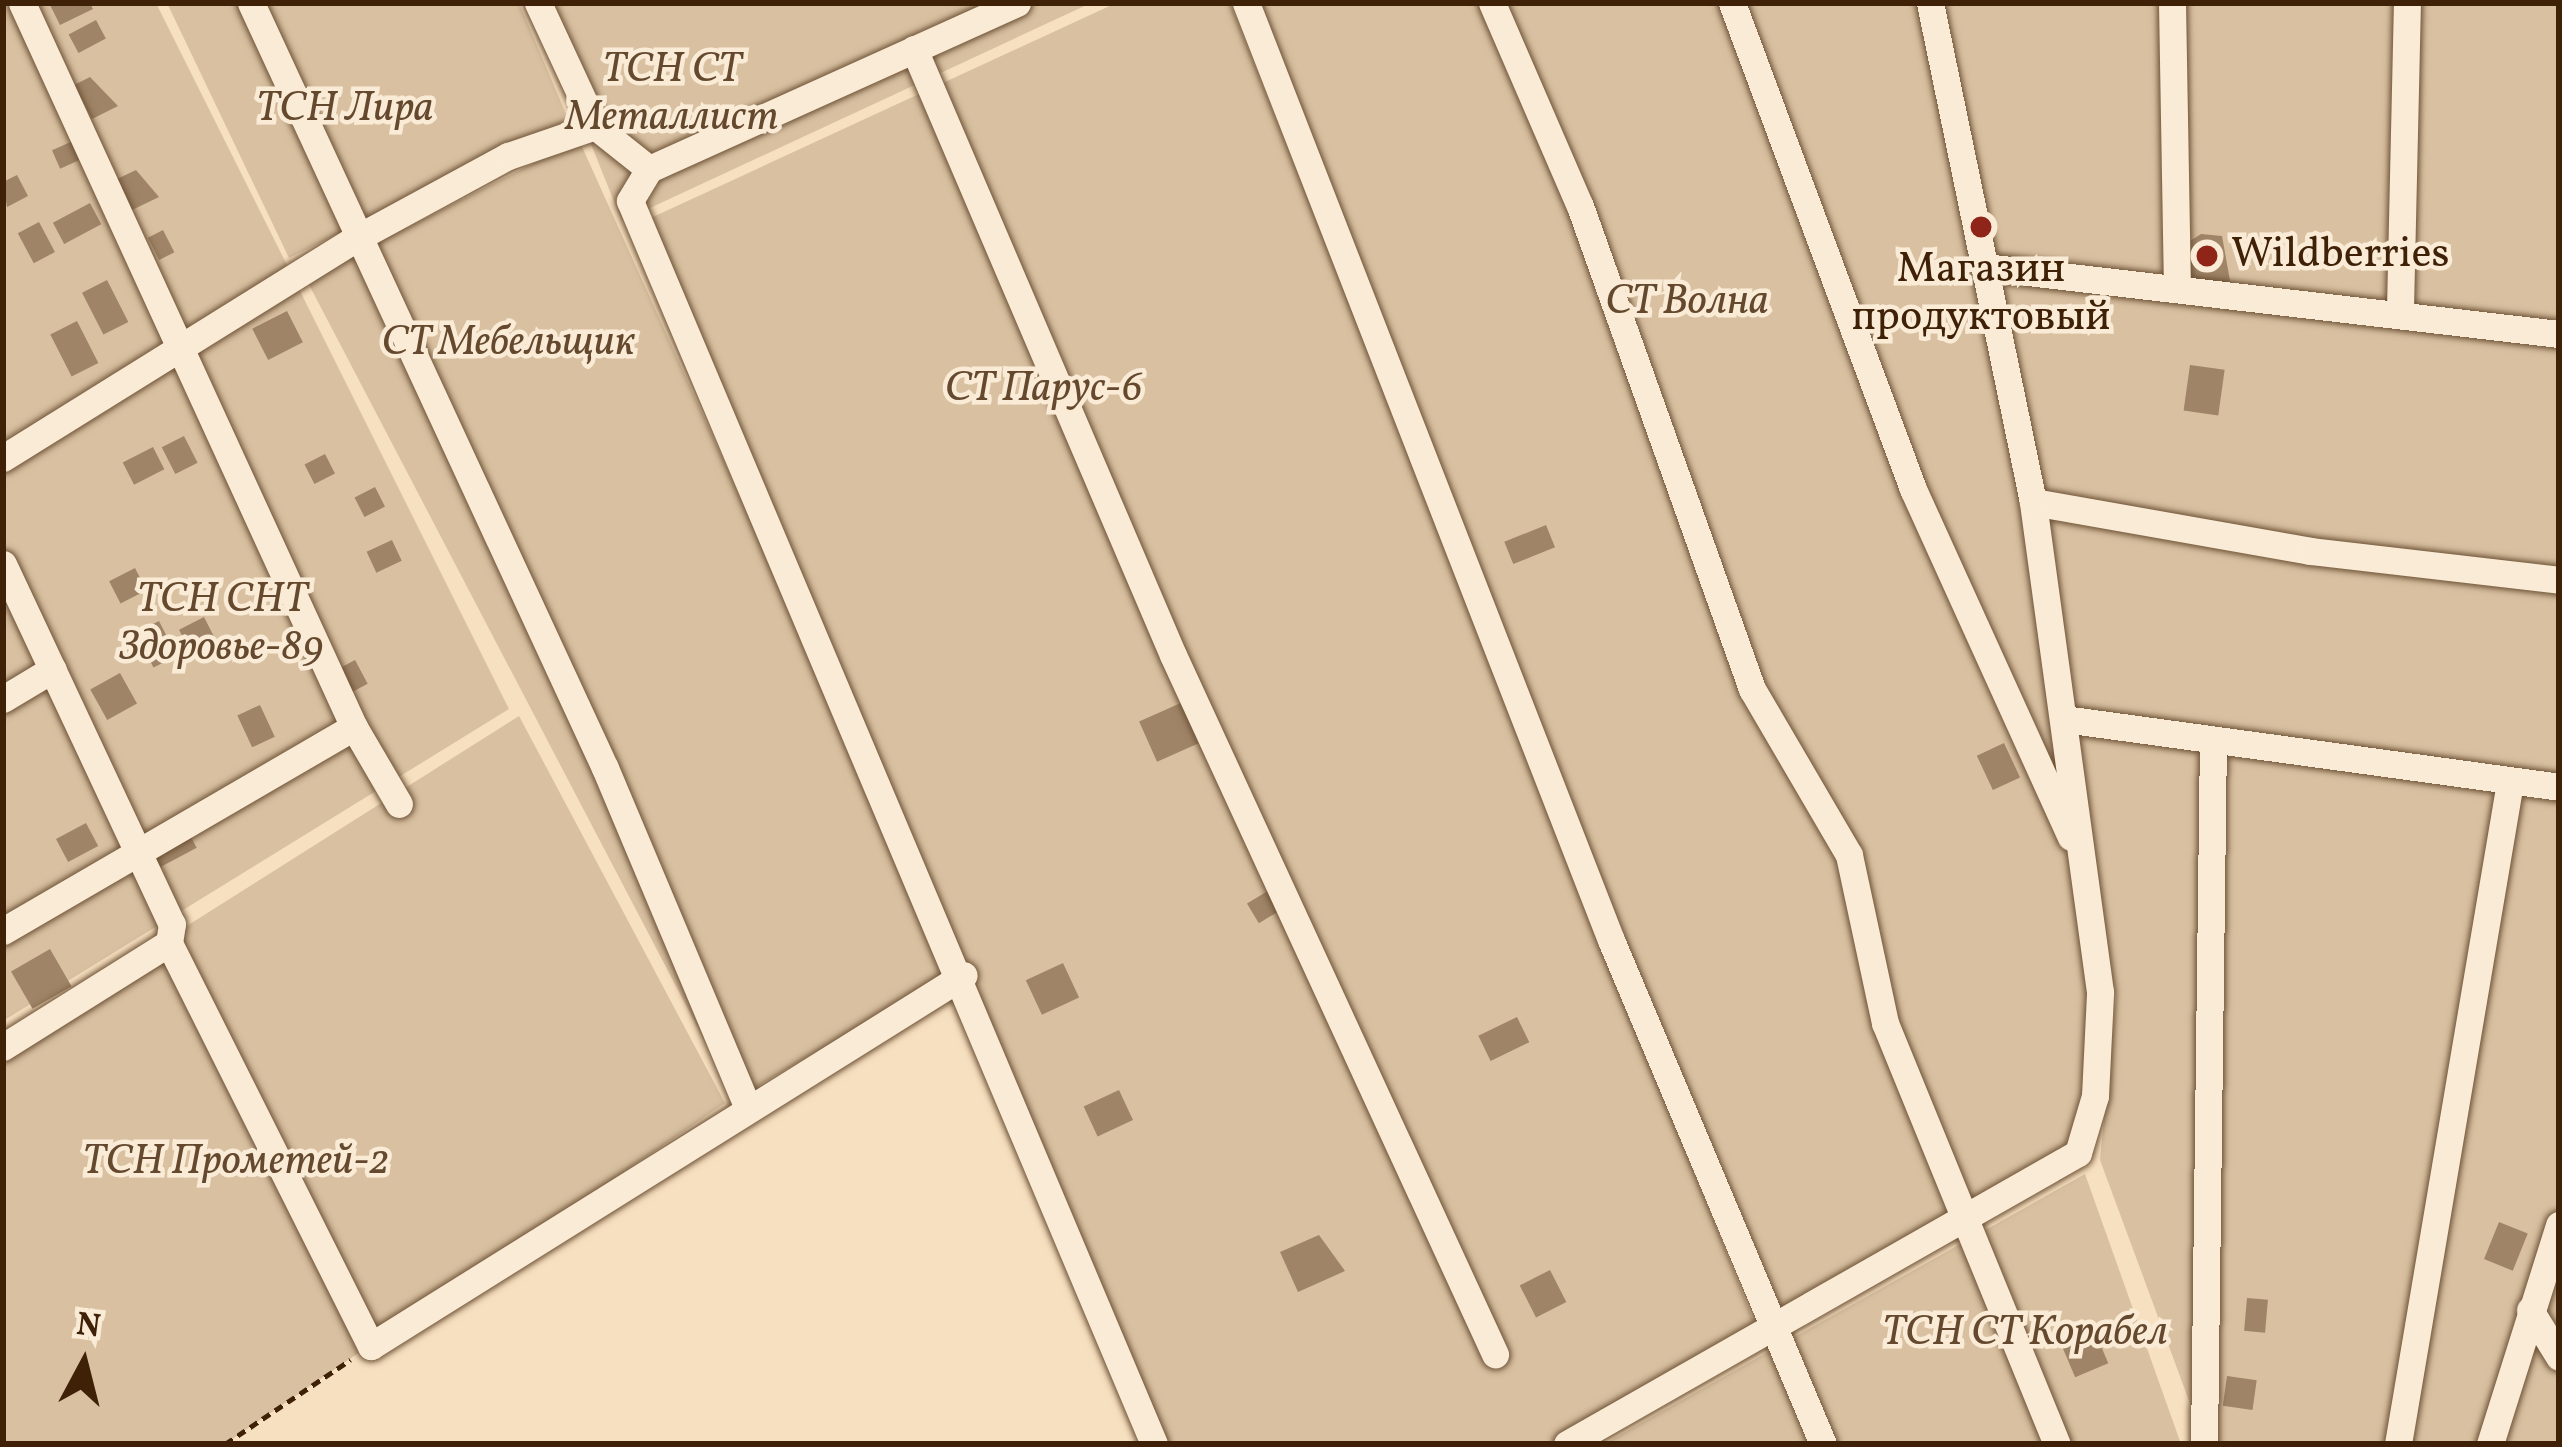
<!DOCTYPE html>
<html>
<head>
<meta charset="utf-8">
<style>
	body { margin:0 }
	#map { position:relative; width:2562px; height:1447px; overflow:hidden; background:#f7e0c0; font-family:Vollkorn,serif }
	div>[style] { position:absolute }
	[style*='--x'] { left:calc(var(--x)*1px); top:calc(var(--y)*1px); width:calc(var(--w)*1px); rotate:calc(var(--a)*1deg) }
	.green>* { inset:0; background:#d8c0a1 }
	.building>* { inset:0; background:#9f8467; transform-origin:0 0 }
	.path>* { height:4.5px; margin-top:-2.25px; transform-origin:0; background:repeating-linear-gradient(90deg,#3f2107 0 9px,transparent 0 15px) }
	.roads { filter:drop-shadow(0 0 3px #6d5135) drop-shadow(0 0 3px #6d5135) }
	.minor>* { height:27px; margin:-13.5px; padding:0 13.5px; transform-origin:13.5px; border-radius:13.5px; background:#faebd6 }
	.dots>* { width:33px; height:33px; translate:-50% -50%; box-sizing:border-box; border:6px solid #faebd6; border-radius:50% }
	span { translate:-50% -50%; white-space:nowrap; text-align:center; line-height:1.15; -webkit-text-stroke:9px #faebd6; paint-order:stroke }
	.park-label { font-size:42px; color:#65492e; font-style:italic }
	.poi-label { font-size:42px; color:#3f2107 }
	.left { translate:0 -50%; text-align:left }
	.frame { position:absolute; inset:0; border:6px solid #3f2107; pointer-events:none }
	.north { position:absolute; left:24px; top:1303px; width:120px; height:120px; -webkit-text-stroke:9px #faebd6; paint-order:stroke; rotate:7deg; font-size:33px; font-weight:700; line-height:48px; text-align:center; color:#3f2107 }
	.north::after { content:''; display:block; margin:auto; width:42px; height:54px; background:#3f2107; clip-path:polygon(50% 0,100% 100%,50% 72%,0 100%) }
</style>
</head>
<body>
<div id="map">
	<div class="green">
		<div style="clip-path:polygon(3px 3px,156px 3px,509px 709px,3px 1021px)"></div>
		<div style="clip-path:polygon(167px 3px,519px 3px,569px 121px,289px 258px)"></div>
		<div style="clip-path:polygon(534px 3px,1091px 3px,622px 221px)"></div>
		<div style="clip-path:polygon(1116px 3px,1230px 3px,1755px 1325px,1548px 1444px,1163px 1444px,955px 971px,735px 1099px,306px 279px,579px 140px,945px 952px,629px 228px)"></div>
		<div style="clip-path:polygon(1260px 3px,1917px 3px,1992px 348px,2109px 997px,2088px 1158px,1773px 1316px)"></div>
		<div style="clip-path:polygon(1940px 3px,2559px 3px,2559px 1444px,2205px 1444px,2100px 1160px,2116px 997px)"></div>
		<div style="clip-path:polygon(519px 716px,725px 1103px,225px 1444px,3px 1444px,3px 1042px)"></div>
		<div style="clip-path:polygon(2085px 1174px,2181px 1444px,1604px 1444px)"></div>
	</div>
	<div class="building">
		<div style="clip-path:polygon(49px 3px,90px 3px,93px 9px,60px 25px)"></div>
		<div style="left:96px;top:20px;width:21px;height:31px;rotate:62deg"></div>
		<div style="clip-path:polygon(90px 77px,118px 106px,92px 119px,74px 85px)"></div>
		<div style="left:73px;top:141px;width:20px;height:23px;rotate:66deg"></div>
		<div style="clip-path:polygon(136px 170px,159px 197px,132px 210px,117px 179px)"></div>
		<div style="clip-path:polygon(17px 175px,28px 196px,7px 207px,3px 182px)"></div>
		<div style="left:90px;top:203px;width:24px;height:42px;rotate:62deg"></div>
		<div style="left:39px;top:222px;width:34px;height:24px;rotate:62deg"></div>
		<div style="left:163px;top:230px;width:25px;height:17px;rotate:63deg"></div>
		<div style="clip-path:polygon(2201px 234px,2222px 236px,2231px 286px,2185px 281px,2190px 241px)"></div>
		<div style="left:107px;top:280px;width:47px;height:28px;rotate:63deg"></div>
		<div style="left:287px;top:311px;width:35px;height:39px;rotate:63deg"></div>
		<div style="left:77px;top:321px;width:47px;height:30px;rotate:63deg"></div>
		<div style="left:2190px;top:365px;width:35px;height:46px;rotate:8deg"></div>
		<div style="left:184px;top:436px;width:30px;height:25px;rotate:63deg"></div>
		<div style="left:153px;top:447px;width:25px;height:34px;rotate:63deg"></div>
		<div style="left:325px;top:454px;width:22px;height:23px;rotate:63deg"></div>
		<div style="left:375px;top:487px;width:22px;height:23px;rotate:63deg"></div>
		<div style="left:1546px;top:525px;width:24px;height:45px;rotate:68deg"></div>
		<div style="left:392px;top:540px;width:23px;height:28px;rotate:65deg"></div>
		<div style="left:135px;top:568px;width:25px;height:29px;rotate:63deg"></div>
		<div style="left:204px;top:617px;width:28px;height:28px;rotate:63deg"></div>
		<div style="left:159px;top:621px;width:39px;height:26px;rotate:63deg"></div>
		<div style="left:355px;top:660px;width:27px;height:25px;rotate:62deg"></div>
		<div style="left:120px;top:673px;width:35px;height:34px;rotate:61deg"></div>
		<div style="left:1183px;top:702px;width:44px;height:48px;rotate:66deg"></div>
		<div style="left:260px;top:705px;width:35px;height:25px;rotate:65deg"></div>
		<div style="left:2004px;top:743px;width:38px;height:30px;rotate:65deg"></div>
		<div style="left:86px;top:823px;width:26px;height:34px;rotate:62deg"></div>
		<div style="left:184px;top:824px;width:27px;height:42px;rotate:62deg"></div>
		<div style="left:1271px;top:889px;width:23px;height:28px;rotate:59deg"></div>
		<div style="left:50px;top:949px;width:43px;height:45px;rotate:60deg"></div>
		<div style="left:1063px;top:963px;width:38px;height:41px;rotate:65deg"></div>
		<div style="left:1517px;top:1017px;width:28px;height:43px;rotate:64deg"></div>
		<div style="left:1119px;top:1090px;width:33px;height:39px;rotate:65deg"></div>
		<div style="left:2499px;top:1222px;width:31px;height:40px;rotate:22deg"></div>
		<div style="clip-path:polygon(1319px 1235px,1345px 1271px,1298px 1292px,1280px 1252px)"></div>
		<div style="left:1550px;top:1270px;width:36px;height:34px;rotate:63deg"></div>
		<div style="left:2247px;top:1298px;width:21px;height:33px;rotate:5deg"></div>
		<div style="left:2095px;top:1332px;width:34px;height:36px;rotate:67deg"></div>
		<div style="left:2227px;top:1376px;width:30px;height:30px;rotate:8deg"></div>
	</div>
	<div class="path">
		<div style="--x:225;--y:1444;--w:151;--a:-33.9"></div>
	</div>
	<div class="roads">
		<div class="minor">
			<div style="--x:22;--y:3;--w:796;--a:65.37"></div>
			<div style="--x:354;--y:727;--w:89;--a:59.7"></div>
			<div style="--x:251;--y:3;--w:843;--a:65.17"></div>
			<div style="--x:605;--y:768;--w:363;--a:67.2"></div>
			<div style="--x:538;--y:3;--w:136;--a:65.1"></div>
			<div style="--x:595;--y:126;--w:69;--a:38.5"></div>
			<div style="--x:1017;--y:3;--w:404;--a:155.7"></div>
			<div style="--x:649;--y:169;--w:37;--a:121"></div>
			<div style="--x:630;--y:201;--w:1349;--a:67.14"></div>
			<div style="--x:1246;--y:3;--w:1006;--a:68.72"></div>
			<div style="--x:1611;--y:940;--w:547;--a:67.19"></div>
			<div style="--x:1492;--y:3;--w:221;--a:66.6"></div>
			<div style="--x:1580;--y:206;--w:513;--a:70.4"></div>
			<div style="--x:1752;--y:689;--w:192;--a:59.7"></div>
			<div style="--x:1849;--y:855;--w:172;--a:77.9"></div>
			<div style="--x:1885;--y:1023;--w:455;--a:67.8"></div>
			<div style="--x:1732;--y:3;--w:519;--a:69.57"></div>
			<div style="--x:1913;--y:489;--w:382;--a:65.6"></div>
			<div style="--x:2172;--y:3;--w:286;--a:89"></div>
			<div style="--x:914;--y:49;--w:659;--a:66.86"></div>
			<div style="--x:1173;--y:655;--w:770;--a:65.27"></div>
			<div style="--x:1985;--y:267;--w:578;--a:6.66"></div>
			<div style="--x:2400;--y:309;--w:306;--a:-88.7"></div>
			<div style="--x:3;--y:458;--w:417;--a:-31.9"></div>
			<div style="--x:357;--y:238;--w:172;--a:-28.5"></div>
			<div style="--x:508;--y:156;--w:92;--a:-19"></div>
			<div style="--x:2033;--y:502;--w:281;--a:10"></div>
			<div style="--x:2310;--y:551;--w:251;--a:6.6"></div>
			<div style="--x:3;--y:564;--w:398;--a:64.9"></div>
			<div style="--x:172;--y:924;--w:19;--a:99"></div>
			<div style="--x:169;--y:943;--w:451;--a:63.4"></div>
			<div style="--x:371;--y:1346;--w:699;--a:-32.03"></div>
			<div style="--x:3;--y:699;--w:58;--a:-31"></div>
			<div style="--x:2064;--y:719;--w:500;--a:7.8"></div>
			<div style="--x:3;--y:931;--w:406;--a:-30.2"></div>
			<div style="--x:3;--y:1047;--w:196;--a:-32.1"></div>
			<div style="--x:2530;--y:1310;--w:55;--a:58.3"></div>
			<div style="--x:1567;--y:1444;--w:588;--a:-29.66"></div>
			<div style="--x:2078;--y:1153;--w:59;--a:-73.4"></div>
			<div style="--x:2095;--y:1096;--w:104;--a:-87.2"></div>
			<div style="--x:2100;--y:992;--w:495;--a:-97.8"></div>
			<div style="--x:2033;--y:502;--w:510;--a:-101.66"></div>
			<div style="--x:2204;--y:1444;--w:703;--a:-89.27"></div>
			<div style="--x:2398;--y:1444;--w:671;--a:-80.4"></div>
			<div style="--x:2490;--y:1444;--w:230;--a:-72.5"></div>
		</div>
	</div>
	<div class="dots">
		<div style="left:1981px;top:227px;background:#8f2418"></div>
		<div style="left:2207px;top:256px;background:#8f2418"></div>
	</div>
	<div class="park-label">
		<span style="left:672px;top:95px">ТСН СТ<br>Металлист</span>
		<span style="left:345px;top:110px">ТСН Лира</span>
		<span style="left:1687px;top:303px">СТ Волна</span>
		<span style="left:508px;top:344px">СТ Мебельщик</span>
		<span style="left:1044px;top:390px">СТ Парус-6</span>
		<span style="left:222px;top:625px">ТСН СНТ<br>Здоровье-89</span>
		<span style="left:236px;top:1163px">ТСН Прометей-2</span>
		<span style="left:2025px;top:1334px">ТСН СТ Корабел</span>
	</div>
	<div class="poi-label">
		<span class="left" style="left:2231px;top:256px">Wildberries</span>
		<span style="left:1981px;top:295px">Магазин<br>продуктовый</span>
	</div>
	<div class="frame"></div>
	<div class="north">N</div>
</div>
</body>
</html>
